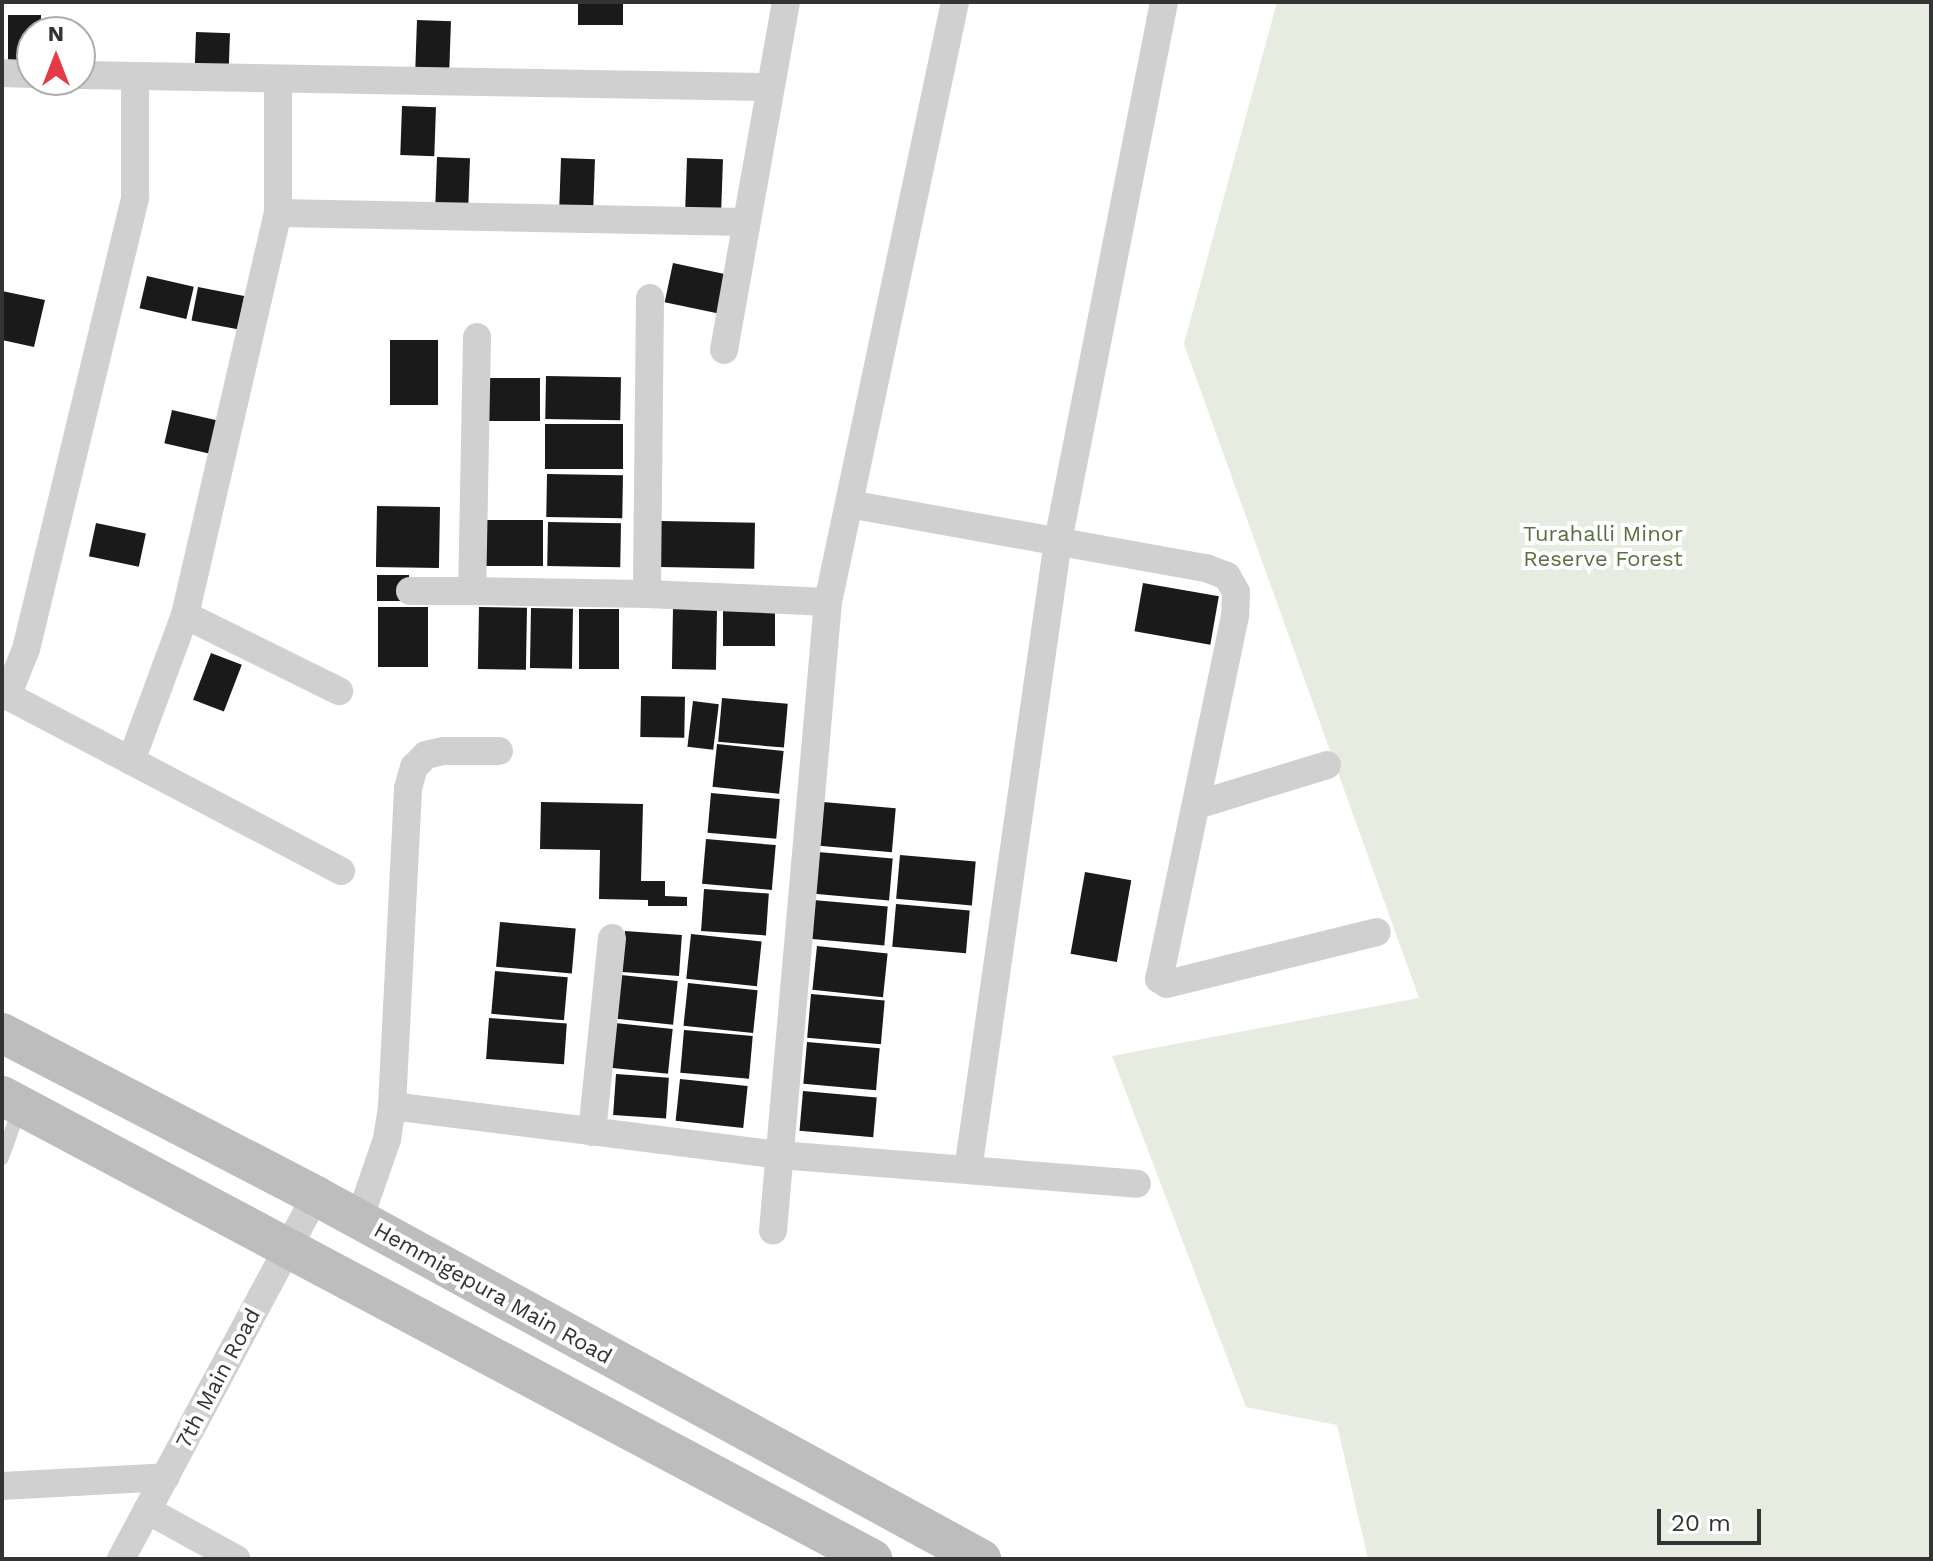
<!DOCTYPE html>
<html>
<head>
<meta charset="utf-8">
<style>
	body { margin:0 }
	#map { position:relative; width:1933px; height:1561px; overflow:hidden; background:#fff; font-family:"Work Sans",sans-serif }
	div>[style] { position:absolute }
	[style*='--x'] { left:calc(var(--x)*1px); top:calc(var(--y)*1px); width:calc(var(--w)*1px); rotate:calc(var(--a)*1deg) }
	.green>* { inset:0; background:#e6ecdf }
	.building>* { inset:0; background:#1a1a1a; transform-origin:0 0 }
	.lane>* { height:14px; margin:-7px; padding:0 7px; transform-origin:7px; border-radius:7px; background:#d0d0d0 }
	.street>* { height:28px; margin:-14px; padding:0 14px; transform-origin:14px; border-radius:14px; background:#d0d0d0 }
	.secondary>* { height:40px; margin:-20px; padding:0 20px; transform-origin:20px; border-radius:20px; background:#bdbdbd }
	span { translate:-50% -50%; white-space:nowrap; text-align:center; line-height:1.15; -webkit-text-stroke:8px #fff; paint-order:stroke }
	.park-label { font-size:22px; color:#56703f }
	.street-label { font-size:22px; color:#333 }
	.frame { position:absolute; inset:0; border:4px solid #333; pointer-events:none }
	.north { position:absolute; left:16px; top:16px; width:80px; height:80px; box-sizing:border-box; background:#fff; border:2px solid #adadad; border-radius:50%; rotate:0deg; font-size:22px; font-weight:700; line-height:32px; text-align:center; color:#333 }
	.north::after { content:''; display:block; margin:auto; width:28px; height:36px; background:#e63946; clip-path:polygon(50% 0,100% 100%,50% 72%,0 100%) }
	.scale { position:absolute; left:1657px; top:1509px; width:104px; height:36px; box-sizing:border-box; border:4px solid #333; border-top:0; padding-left:10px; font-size:24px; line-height:28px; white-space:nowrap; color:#333; -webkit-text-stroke:6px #fff; paint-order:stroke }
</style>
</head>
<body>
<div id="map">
	<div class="green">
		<div style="clip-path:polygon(1277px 2px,1931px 2px,1931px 1559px,1368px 1559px,1337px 1425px,1246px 1407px,1112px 1056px,1419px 998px,1184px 344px)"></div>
	</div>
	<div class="building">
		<div style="left:578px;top:2px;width:45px;height:23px"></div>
		<div style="clip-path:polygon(8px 15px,41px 15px,41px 32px,32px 32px,32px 64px,8px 63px)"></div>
		<div style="left:417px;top:20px;width:34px;height:51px;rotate:2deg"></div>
		<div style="left:196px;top:32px;width:34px;height:37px;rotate:2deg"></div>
		<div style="left:402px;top:106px;width:34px;height:49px;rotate:2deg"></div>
		<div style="left:437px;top:157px;width:33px;height:50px;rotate:2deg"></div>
		<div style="left:561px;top:158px;width:34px;height:50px;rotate:2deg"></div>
		<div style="left:687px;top:158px;width:36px;height:52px;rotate:2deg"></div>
		<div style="left:673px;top:263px;width:55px;height:40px;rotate:12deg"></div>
		<div style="left:147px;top:276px;width:48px;height:33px;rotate:13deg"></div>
		<div style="left:198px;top:287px;width:47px;height:34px;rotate:11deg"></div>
		<div style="clip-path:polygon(2px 291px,45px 300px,34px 347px,2px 340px)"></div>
		<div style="left:390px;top:340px;width:48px;height:65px"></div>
		<div style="left:546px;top:376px;width:75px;height:43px;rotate:1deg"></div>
		<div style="left:480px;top:378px;width:60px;height:43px"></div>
		<div style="left:172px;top:410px;width:49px;height:34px;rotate:13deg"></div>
		<div style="left:545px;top:424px;width:78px;height:45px"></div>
		<div style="left:547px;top:474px;width:76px;height:43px;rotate:1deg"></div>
		<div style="left:377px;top:506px;width:63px;height:61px;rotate:1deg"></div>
		<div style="left:483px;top:520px;width:60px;height:46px"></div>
		<div style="left:661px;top:521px;width:94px;height:46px;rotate:1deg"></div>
		<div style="left:548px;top:522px;width:73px;height:44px;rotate:1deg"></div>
		<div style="left:96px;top:523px;width:51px;height:34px;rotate:12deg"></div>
		<div style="left:377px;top:575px;width:32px;height:26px"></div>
		<div style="left:1143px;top:583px;width:77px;height:49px;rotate:10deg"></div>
		<div style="left:378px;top:607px;width:50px;height:60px"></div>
		<div style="left:479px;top:607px;width:48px;height:62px;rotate:1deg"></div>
		<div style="left:723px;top:607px;width:52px;height:39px"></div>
		<div style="left:531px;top:608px;width:42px;height:60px;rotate:1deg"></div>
		<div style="left:673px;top:608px;width:44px;height:61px;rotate:1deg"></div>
		<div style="left:579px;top:609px;width:40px;height:60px"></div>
		<div style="left:211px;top:653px;width:33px;height:50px;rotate:21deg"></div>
		<div style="left:641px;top:696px;width:44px;height:41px;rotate:1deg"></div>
		<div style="left:722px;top:698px;width:66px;height:44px;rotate:5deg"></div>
		<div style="left:693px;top:701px;width:26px;height:46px;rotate:7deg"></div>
		<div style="left:717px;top:744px;width:67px;height:43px;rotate:6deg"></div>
		<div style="left:711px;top:793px;width:69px;height:40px;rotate:5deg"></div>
		<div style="clip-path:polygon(541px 802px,643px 804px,641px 881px,665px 881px,665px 896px,687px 897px,687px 906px,648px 906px,648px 900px,599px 899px,600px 850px,540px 849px)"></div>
		<div style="left:823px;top:802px;width:73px;height:44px;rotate:5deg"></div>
		<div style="left:706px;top:839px;width:70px;height:45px;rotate:5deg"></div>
		<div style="left:818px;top:852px;width:75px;height:42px;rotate:5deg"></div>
		<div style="left:900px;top:855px;width:76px;height:44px;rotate:5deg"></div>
		<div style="left:1085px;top:872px;width:47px;height:83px;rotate:10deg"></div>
		<div style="left:704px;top:889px;width:65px;height:42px;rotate:4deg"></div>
		<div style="left:813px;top:900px;width:75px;height:39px;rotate:5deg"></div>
		<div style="left:896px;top:904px;width:74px;height:43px;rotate:5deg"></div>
		<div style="left:500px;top:922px;width:76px;height:45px;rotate:5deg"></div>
		<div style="left:625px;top:931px;width:57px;height:41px;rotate:4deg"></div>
		<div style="left:691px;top:934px;width:71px;height:45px;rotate:6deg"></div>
		<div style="left:817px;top:946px;width:71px;height:44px;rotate:6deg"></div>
		<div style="left:495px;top:971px;width:73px;height:43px;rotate:5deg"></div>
		<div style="left:621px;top:975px;width:57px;height:44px;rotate:6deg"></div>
		<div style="left:688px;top:983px;width:70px;height:43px;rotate:6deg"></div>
		<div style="left:811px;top:994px;width:74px;height:44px;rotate:5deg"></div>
		<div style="left:489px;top:1018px;width:78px;height:41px;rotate:4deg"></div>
		<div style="left:615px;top:1023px;width:58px;height:45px;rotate:6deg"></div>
		<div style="left:684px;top:1030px;width:69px;height:43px;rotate:5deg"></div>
		<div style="left:807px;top:1042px;width:73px;height:42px;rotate:5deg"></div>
		<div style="left:616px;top:1074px;width:53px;height:41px;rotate:4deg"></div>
		<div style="left:680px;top:1079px;width:68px;height:42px;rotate:6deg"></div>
		<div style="left:803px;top:1091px;width:74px;height:40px;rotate:5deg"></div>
	</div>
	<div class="lane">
		<div style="--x:2;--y:1158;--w:51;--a:-70.5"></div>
	</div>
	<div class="street">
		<div style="--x:2;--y:73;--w:30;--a:2"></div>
		<div style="--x:80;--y:75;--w:690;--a:1"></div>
		<div style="--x:278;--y:213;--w:468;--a:1.1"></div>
		<div style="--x:650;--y:298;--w:296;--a:90.6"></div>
		<div style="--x:647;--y:594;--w:181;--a:2.5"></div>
		<div style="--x:828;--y:602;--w:631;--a:95"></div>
		<div style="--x:477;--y:337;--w:254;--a:91.1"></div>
		<div style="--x:472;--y:591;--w:175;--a:1"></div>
		<div style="--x:724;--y:350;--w:353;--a:-79.9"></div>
		<div style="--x:849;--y:504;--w:363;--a:10.2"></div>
		<div style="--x:1206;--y:568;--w:22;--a:21"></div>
		<div style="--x:1227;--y:576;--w:18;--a:61"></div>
		<div style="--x:1236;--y:592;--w:24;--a:92"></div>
		<div style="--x:1235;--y:616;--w:371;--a:101.8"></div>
		<div style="--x:1159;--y:979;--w:9;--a:32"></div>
		<div style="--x:1167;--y:984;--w:216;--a:-13.9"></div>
		<div style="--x:410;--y:591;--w:62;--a:0"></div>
		<div style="--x:828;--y:602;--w:613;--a:-78.05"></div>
		<div style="--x:185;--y:615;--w:172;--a:26.3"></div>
		<div style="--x:2;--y:693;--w:383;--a:27.7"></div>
		<div style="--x:7;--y:696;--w:51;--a:-68"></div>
		<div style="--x:26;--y:649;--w:465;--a:-76.4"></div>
		<div style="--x:135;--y:197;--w:121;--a:-90"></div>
		<div style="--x:131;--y:761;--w:156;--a:-69.7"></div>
		<div style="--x:185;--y:615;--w:413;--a:-77"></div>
		<div style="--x:278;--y:213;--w:134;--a:-90"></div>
		<div style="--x:1197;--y:805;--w:136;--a:-17.1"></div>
		<div style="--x:392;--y:1106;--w:391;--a:7.2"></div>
		<div style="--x:780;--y:1155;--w:358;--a:4.6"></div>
		<div style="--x:592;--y:1132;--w:195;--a:-84.1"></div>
		<div style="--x:968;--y:1170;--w:635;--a:-81.86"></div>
		<div style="--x:1058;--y:541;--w:549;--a:-78.87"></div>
		<div style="--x:359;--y:1220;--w:86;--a:-70.9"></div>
		<div style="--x:387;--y:1139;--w:33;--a:-81"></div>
		<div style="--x:392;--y:1106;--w:318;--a:-87.1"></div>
		<div style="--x:408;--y:788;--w:22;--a:-74"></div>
		<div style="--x:414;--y:767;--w:17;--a:-45"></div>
		<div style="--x:426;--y:755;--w:18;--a:-13"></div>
		<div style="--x:444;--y:751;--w:55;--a:0"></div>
		<div style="--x:2;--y:1486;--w:164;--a:-3.1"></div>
		<div style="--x:147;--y:1510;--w:102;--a:28.8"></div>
		<div style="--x:121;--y:1559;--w:412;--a:-61.8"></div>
	</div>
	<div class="secondary">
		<div style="--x:2;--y:1033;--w:354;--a:27.4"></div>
		<div style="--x:316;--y:1196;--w:758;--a:28.63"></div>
		<div style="--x:2;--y:1096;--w:986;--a:28.02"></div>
	</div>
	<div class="park-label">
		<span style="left:1603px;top:546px">Turahalli Minor<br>Reserve Forest</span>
	</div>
	<div class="street-label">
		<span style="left:493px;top:1293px;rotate:29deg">Hemmigepura Main Road</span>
		<span style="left:218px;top:1378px;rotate:-62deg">7th Main Road</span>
	</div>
	<div class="frame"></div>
	<div class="north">N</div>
	<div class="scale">20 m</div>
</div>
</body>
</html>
